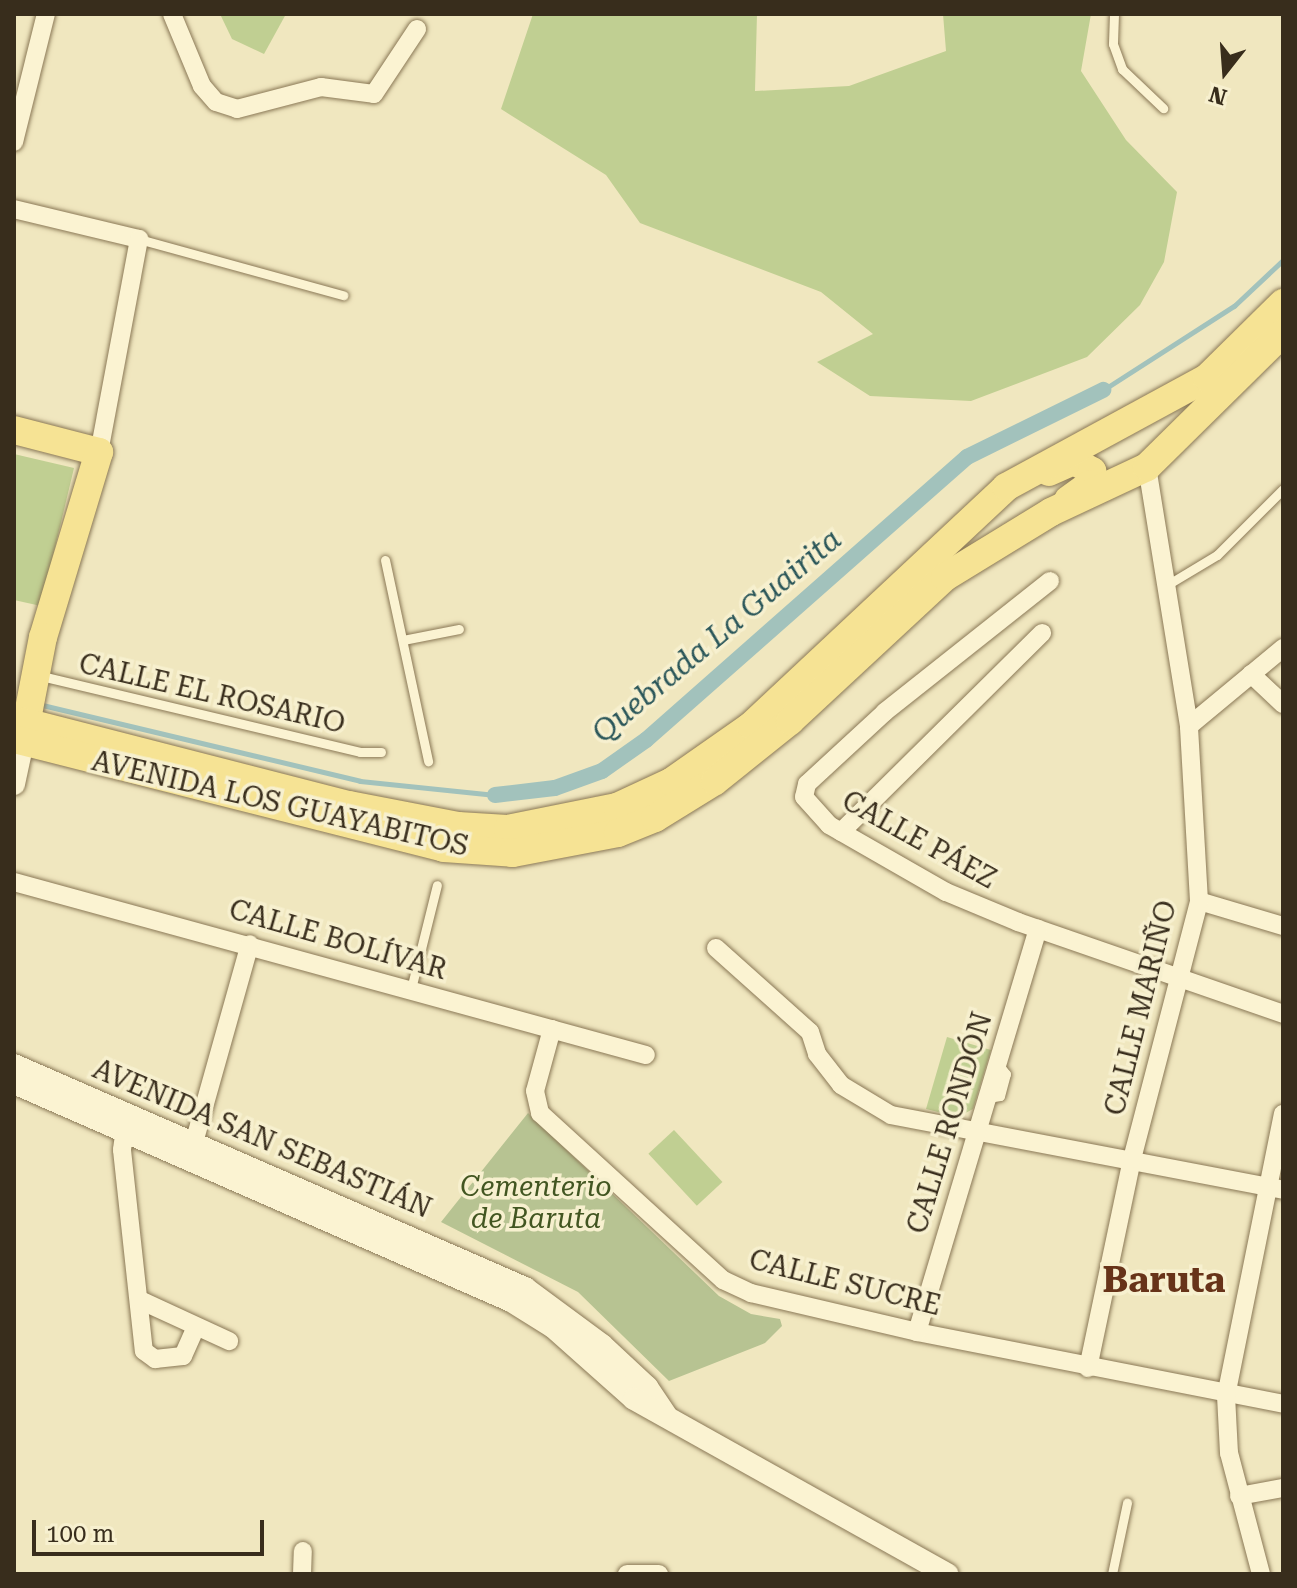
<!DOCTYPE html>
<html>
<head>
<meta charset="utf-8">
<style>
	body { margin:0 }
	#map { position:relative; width:1297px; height:1588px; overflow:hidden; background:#f0e7bf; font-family:"Roboto Serif",serif }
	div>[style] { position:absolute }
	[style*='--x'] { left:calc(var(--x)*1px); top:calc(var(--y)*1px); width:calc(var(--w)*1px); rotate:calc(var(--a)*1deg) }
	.green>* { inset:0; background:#c0cf92; transform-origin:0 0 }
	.cemetery>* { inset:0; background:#b7c392 }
	.stream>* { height:5px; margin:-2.5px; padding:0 2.5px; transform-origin:2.5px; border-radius:2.5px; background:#a2c2bc }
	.canal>* { height:16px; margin:-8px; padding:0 8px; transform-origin:8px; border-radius:8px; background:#a2c2bc }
	.roads { filter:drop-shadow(0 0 2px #8a7856) drop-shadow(0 0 2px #8a7856) }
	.service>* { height:9px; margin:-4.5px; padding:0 4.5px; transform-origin:4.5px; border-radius:4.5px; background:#fbf3d2 }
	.minor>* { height:18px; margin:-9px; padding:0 9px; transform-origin:9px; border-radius:9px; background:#fbf3d2 }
	.tertiary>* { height:22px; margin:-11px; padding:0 11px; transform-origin:11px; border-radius:11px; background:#fbf3d2 }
	.primary>* { height:28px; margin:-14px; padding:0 14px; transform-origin:14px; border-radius:14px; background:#f6e394 }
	span { translate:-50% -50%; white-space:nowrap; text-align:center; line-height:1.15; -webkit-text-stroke:7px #f7f0cf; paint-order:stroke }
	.street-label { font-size:28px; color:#382d1c }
	.park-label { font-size:28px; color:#425621; font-style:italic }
	.water-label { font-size:30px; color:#2a5659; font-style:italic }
	.district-label { font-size:36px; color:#673319; font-weight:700 }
	.frame { position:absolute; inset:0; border:16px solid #382d1c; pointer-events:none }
	.north { position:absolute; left:1185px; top:32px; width:80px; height:80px; -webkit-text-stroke:6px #f7f0cf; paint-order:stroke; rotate:197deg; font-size:22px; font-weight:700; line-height:32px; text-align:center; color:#382d1c }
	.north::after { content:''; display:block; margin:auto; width:28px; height:36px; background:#382d1c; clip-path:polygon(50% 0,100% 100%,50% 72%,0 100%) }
	.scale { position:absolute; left:32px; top:1520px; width:232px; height:36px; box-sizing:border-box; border:4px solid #382d1c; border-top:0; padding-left:10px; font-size:24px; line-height:28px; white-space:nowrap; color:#382d1c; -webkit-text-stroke:6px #f7f0cf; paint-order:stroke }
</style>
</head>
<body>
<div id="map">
	<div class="green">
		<div style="clip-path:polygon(220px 14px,286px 14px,264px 54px,232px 39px)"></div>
		<div style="clip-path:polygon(533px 14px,757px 14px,755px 91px,849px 86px,946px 51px,943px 14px,1091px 14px,1081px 71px,1126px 140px,1177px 192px,1164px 262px,1140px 305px,1087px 357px,971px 401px,870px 396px,817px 362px,873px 334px,821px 292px,640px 223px,606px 175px,501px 109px)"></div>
		<div style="clip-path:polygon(14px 454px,74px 468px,41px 606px,14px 600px)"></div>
		<div style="clip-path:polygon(947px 1037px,991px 1050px,973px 1109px,958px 1117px,926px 1109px)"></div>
		<div style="left:674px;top:1130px;width:71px;height:35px;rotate:47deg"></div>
	</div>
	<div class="cemetery">
		<div style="clip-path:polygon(528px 1113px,719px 1296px,751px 1314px,780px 1319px,782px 1326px,765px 1343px,669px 1381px,578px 1292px,441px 1222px)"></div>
	</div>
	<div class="stream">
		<div style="--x:1103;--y:390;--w:156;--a:-32.7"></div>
		<div style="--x:1234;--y:306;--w:67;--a:-43.2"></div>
		<div style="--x:38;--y:704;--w:331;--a:13.4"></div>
		<div style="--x:360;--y:781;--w:136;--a:5.9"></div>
	</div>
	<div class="canal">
		<div style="--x:495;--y:795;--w:60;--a:-6.7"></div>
		<div style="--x:555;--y:788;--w:50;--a:-19.9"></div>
		<div style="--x:602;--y:771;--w:54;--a:-35.2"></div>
		<div style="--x:646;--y:740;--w:428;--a:-41.4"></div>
		<div style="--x:967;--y:457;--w:152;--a:-26.2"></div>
	</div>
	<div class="roads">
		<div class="service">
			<div style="--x:1114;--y:14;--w:30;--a:92"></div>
			<div style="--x:1113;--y:44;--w:27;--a:70"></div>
			<div style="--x:1122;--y:69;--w:57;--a:43.6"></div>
			<div style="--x:139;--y:239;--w:212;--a:15.4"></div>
			<div style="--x:385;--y:560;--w:206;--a:77.9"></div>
			<div style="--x:1167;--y:585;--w:58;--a:-31"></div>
			<div style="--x:1217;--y:555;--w:93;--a:-45"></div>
			<div style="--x:403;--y:640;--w:57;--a:-11.1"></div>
			<div style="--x:37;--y:675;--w:332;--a:13.4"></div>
			<div style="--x:360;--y:752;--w:21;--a:0"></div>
			<div style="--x:411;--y:989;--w:107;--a:-76"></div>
			<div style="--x:988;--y:1098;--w:12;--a:-9"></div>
			<div style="--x:1000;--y:1096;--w:23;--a:-75"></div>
			<div style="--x:1006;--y:1074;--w:11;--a:-128"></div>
			<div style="--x:1112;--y:1574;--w:73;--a:-78.1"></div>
		</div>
		<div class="minor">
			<div style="--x:172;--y:14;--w:78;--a:67.4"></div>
			<div style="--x:202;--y:86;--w:21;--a:49"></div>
			<div style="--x:216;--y:102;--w:22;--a:18"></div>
			<div style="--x:237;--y:109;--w:87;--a:-14.7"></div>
			<div style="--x:321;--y:87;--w:53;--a:7.5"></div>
			<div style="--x:374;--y:94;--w:78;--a:-56.5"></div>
			<div style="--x:14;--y:142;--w:132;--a:-76"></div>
			<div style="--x:14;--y:209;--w:129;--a:13.5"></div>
			<div style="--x:139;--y:239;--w:217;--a:100.6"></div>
			<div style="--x:1050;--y:581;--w:211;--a:141.6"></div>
			<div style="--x:885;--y:712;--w:106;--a:137.3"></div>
			<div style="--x:807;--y:784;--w:13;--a:103"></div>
			<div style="--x:804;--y:797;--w:38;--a:48"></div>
			<div style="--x:829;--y:825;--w:135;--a:29.8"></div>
			<div style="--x:946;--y:892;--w:78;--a:22.6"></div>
			<div style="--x:1018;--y:922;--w:281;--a:19.1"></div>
			<div style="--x:1251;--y:674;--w:44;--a:43.2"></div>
			<div style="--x:1189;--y:726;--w:122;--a:-39.7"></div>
			<div style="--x:841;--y:832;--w:283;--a:-44.7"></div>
			<div style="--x:14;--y:882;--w:655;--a:15.31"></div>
			<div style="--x:1199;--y:901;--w:88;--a:16.6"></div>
			<div style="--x:716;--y:948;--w:126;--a:41.8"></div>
			<div style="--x:810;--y:1032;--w:23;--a:72"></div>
			<div style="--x:817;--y:1054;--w:39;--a:52"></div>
			<div style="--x:841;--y:1085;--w:58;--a:31"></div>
			<div style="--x:891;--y:1115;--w:399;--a:10.8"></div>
			<div style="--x:552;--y:1029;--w:64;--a:105.3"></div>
			<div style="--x:535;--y:1091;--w:23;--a:77"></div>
			<div style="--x:540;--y:1113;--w:248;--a:42.4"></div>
			<div style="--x:723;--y:1280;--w:31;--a:25"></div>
			<div style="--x:751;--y:1293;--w:171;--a:13.2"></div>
			<div style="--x:917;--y:1332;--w:373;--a:11.1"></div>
			<div style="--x:126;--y:1121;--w:29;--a:98"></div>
			<div style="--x:122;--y:1150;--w:202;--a:83.8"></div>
			<div style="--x:144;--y:1351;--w:14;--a:36"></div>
			<div style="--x:155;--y:1359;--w:28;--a:-6"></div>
			<div style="--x:183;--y:1356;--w:32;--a:-66"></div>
			<div style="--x:190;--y:1157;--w:221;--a:-74.3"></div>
			<div style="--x:142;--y:1301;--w:96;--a:24.7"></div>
			<div style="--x:917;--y:1332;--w:421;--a:-73.3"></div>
			<div style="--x:1088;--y:1368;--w:214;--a:-78.1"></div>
			<div style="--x:1132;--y:1159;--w:267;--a:-75.4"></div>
			<div style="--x:1199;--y:901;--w:175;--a:-93.3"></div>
			<div style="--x:1189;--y:726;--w:262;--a:-99.2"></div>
			<div style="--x:1239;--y:1496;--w:45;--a:-10.3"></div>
			<div style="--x:302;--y:1574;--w:23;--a:-88"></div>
			<div style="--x:627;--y:1574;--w:32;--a:0"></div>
			<div style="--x:1261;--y:1574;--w:125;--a:-104.8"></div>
			<div style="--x:1229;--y:1453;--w:57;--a:-93"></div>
			<div style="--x:1226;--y:1396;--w:288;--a:-78.6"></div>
		</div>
		<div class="tertiary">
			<div style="--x:14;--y:784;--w:43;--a:-77.9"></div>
			<div style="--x:14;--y:1065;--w:558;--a:23.58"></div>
			<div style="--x:525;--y:1288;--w:96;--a:36.5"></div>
			<div style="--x:602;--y:1345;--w:62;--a:43"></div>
			<div style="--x:647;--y:1387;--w:34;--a:56"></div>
			<div style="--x:14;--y:1083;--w:543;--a:23.68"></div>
			<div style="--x:511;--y:1301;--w:49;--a:31.8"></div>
			<div style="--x:553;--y:1327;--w:108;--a:41.6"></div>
			<div style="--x:634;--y:1399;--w:359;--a:29.2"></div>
		</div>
		<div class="primary">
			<div style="--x:14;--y:430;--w:88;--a:14.5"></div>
			<div style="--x:99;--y:452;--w:193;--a:106.8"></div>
			<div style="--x:43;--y:637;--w:105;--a:101"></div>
			<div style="--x:1049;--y:472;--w:27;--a:-24"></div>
			<div style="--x:1074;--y:461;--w:21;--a:29"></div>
			<div style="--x:1092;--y:471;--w:13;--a:99"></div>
			<div style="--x:1090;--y:484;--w:27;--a:144"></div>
			<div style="--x:25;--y:722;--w:334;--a:14.4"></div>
			<div style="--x:349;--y:805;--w:111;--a:10.9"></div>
			<div style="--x:458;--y:826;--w:50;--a:3.4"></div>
			<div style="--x:508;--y:829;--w:111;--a:-11.4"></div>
			<div style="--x:617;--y:807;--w:60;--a:-24.8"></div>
			<div style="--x:671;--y:782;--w:98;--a:-35"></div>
			<div style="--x:751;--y:726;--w:349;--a:-43.1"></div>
			<div style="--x:1006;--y:487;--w:229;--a:-28.5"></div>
			<div style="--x:1207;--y:378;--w:107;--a:-44.6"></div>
			<div style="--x:14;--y:739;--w:444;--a:14.2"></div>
			<div style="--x:444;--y:848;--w:69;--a:4.1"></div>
			<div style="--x:513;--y:853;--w:107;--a:-10.8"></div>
			<div style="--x:618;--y:833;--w:40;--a:-22"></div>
			<div style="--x:655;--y:818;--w:70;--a:-31.7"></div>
			<div style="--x:715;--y:781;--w:96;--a:-38.7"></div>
			<div style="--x:790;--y:721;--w:212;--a:-42.9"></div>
			<div style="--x:945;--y:577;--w:124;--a:-31.5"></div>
			<div style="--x:1051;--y:512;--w:106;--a:-25.1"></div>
			<div style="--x:1147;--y:467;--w:191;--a:-44.6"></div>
		</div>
	</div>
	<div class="street-label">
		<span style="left:212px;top:694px;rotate:13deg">CALLE EL ROSARIO</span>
		<span style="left:280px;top:804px;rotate:13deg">AVENIDA LOS GUAYABITOS</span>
		<span style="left:919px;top:840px;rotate:29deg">CALLE PÁEZ</span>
		<span style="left:338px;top:940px;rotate:16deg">CALLE BOLÍVAR</span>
		<span style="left:1141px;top:1008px;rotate:-76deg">CALLE MARIÑO</span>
		<span style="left:950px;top:1123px;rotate:-73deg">CALLE RONDÓN</span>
		<span style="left:262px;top:1139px;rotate:23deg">AVENIDA SAN SEBASTIÁN</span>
		<span style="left:845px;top:1283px;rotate:14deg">CALLE SUCRE</span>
	</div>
	<div class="park-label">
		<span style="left:536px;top:1203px">Cementerio<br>de Baruta</span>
	</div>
	<div class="water-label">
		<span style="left:717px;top:636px;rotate:-40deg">Quebrada La Guairita</span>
	</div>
	<div class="district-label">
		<span style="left:1164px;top:1281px">Baruta</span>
	</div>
	<div class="frame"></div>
	<div class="north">N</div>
	<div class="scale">100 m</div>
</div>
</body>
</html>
